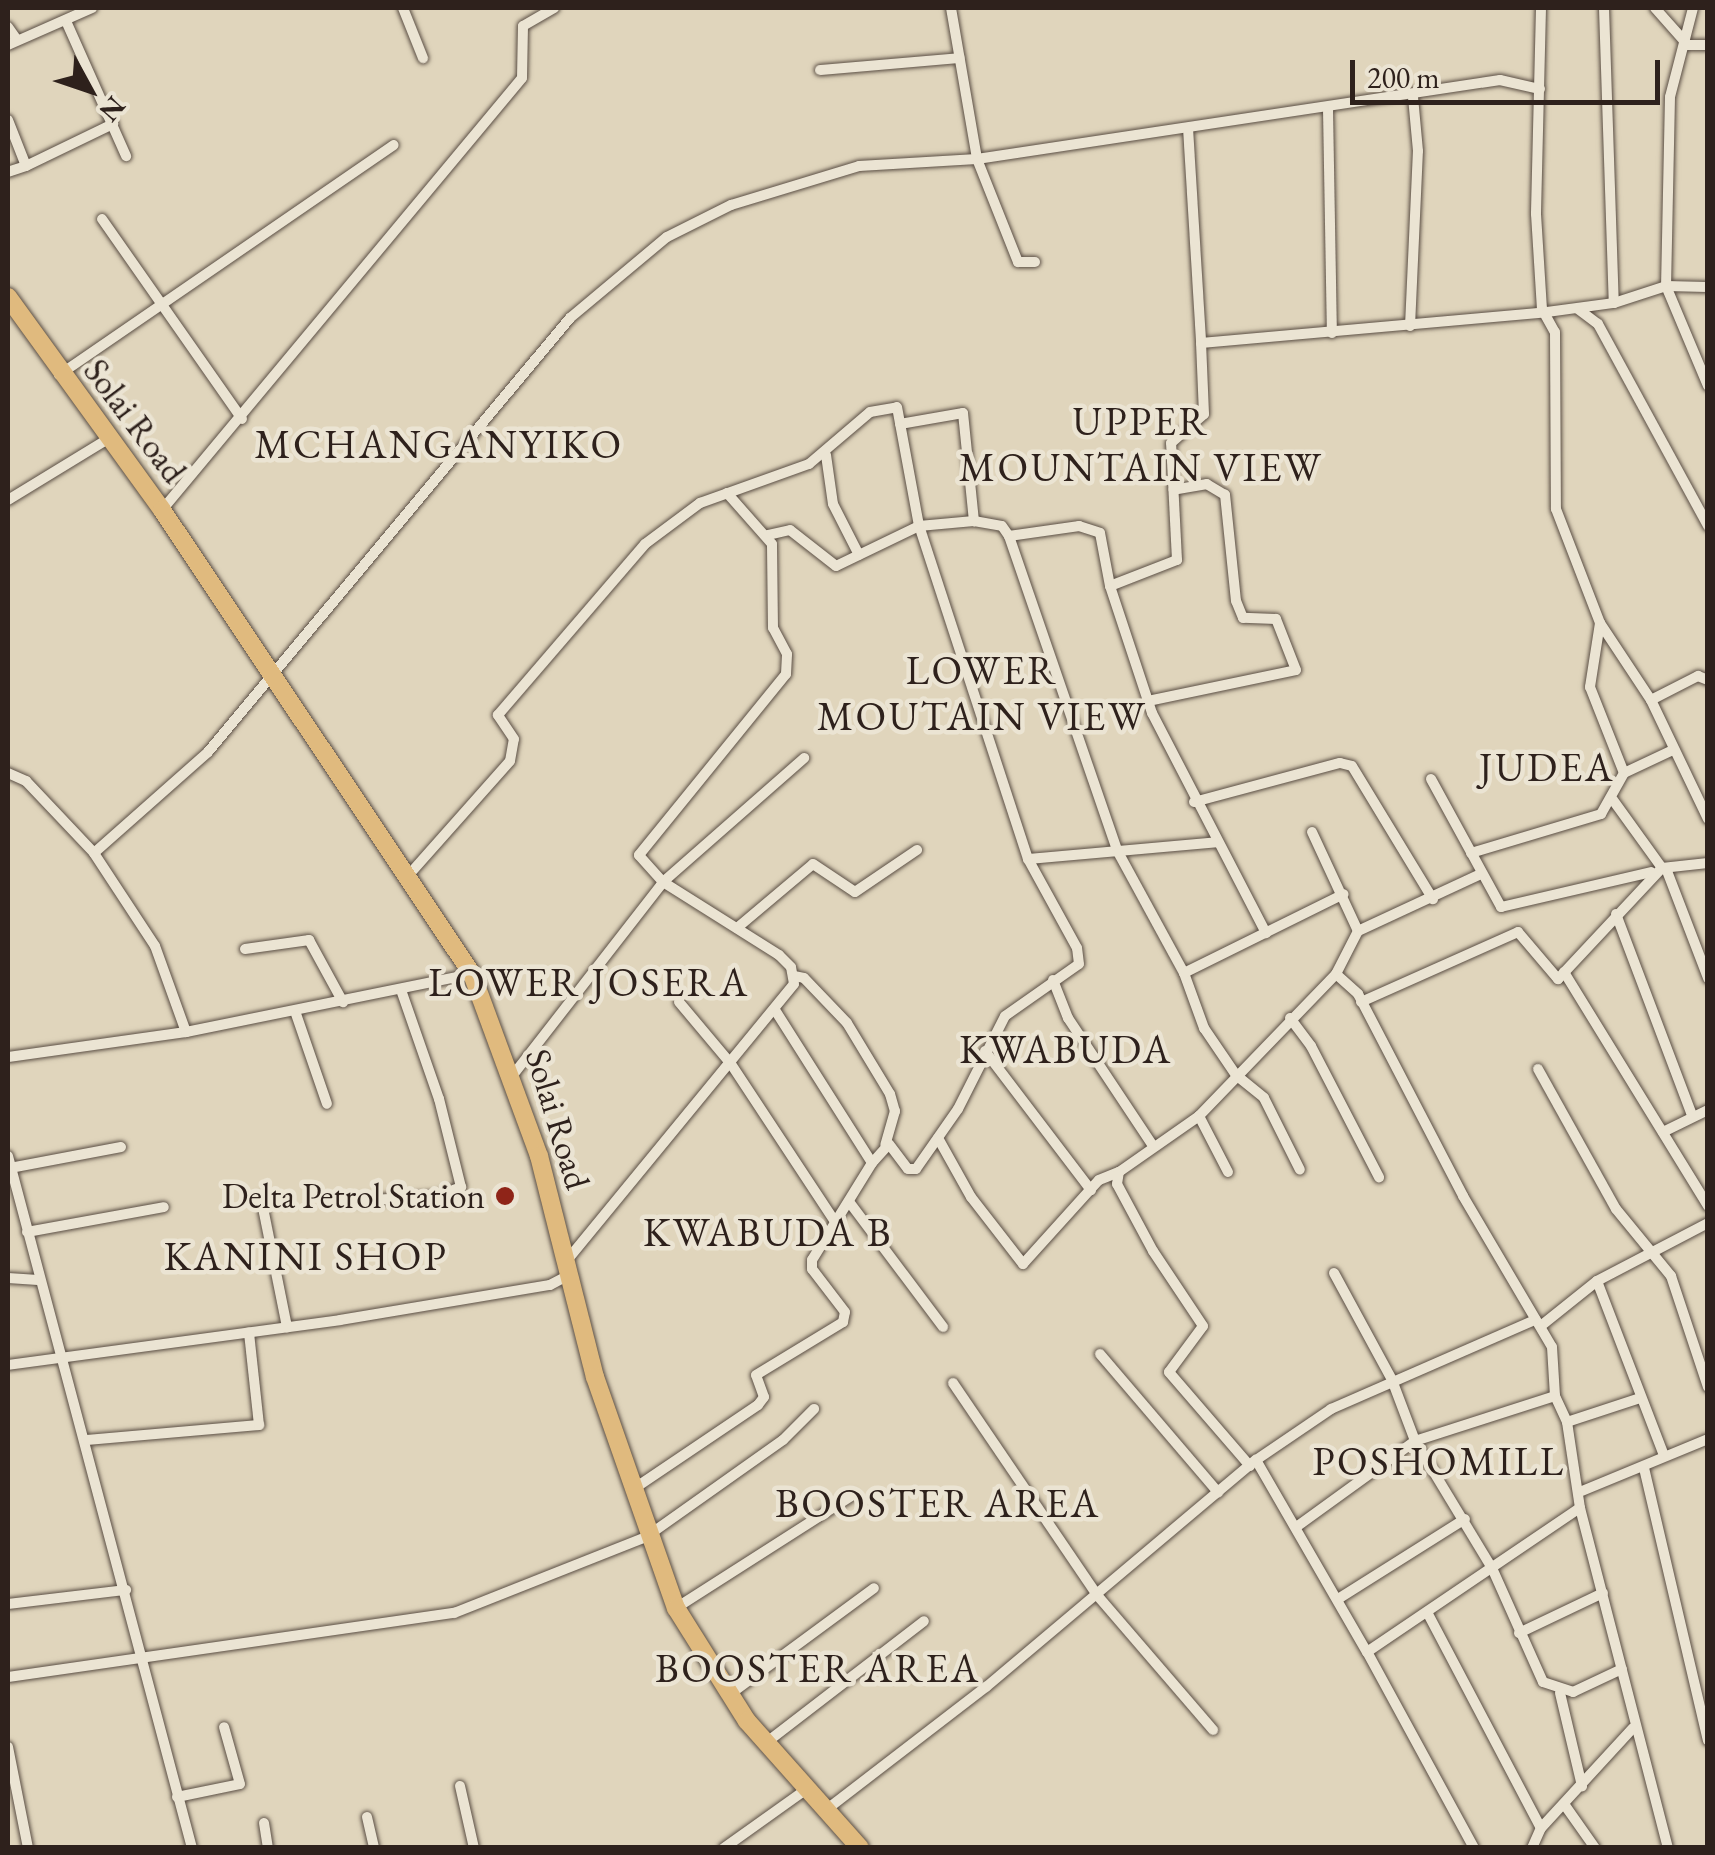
<!DOCTYPE html>
<html>
<head>
<meta charset="utf-8">
<style>
	body { margin:0 }
	#map { position:relative; width:1715px; height:1855px; overflow:hidden; background:#e0d5bc; font-family:"EB Garamond",serif }
	div>[style] { position:absolute }
	[style*='--x'] { left:calc(var(--x)*1px); top:calc(var(--y)*1px); width:calc(var(--w)*1px); rotate:calc(var(--a)*1deg) }
	.roads { filter:drop-shadow(0 0 2px #5a4e44) drop-shadow(0 0 2px #5a4e44) }
	.street>* { height:10px; margin:-5px; padding:0 5px; transform-origin:5px; border-radius:5px; background:#ebe4d3 }
	.highway>* { height:18px; margin:-9px; padding:0 9px; transform-origin:9px; border-radius:9px; background:#e0ba7e }
	.dots>* { width:28px; height:28px; translate:-50% -50%; box-sizing:border-box; border:5px solid #ebe4d3; border-radius:50% }
	span { translate:-50% -50%; white-space:nowrap; text-align:center; line-height:1.15; -webkit-text-stroke:9px #ebe4d3; paint-order:stroke }
	.street-label { font-size:35px; color:#2e211c }
	.poi-label { font-size:35px; color:#2e211c }
	.right { translate:-100% -50%; text-align:right }
	.quarter-label { font-size:40px; color:#2e211c; letter-spacing:2.5px }
	.frame { position:absolute; inset:0; border:10px solid #2e211c; pointer-events:none }
	.north { position:absolute; left:40px; top:40px; width:100px; height:100px; -webkit-text-stroke:8px #ebe4d3; paint-order:stroke; rotate:130deg; font-size:28px; font-weight:700; line-height:40px; text-align:center; color:#2e211c }
	.north::after { content:''; display:block; margin:auto; width:35px; height:45px; background:#2e211c; clip-path:polygon(50% 0,100% 100%,50% 72%,0 100%) }
	.scale { position:absolute; left:1350px; top:60px; width:310px; height:45px; box-sizing:border-box; border:5px solid #2e211c; border-top:0; padding-left:12px; font-size:30px; line-height:35px; white-space:nowrap; color:#2e211c; -webkit-text-stroke:8px #ebe4d3; paint-order:stroke }
</style>
</head>
<body>
<div id="map">
	<div class="roads">
		<div class="street">
			<div style="--x:403;--y:8;--w:54;--a:68.2"></div>
			<div style="--x:951;--y:8;--w:153;--a:80.2"></div>
			<div style="--x:977;--y:159;--w:111;--a:68.3"></div>
			<div style="--x:1018;--y:262;--w:17;--a:0"></div>
			<div style="--x:1541;--y:8;--w:206;--a:91.4"></div>
			<div style="--x:1536;--y:214;--w:95;--a:86.4"></div>
			<div style="--x:1542;--y:309;--w:26;--a:61"></div>
			<div style="--x:1555;--y:332;--w:177;--a:89.7"></div>
			<div style="--x:1556;--y:509;--w:122;--a:68.9"></div>
			<div style="--x:1600;--y:623;--w:92;--a:56.5"></div>
			<div style="--x:1651;--y:700;--w:132;--a:64.4"></div>
			<div style="--x:1604;--y:8;--w:295;--a:88.1"></div>
			<div style="--x:1655;--y:8;--w:48;--a:48.4"></div>
			<div style="--x:1693;--y:8;--w:92;--a:104.5"></div>
			<div style="--x:1670;--y:97;--w:189;--a:91.2"></div>
			<div style="--x:1666;--y:286;--w:108;--a:67.2"></div>
			<div style="--x:66;--y:21;--w:148;--a:66"></div>
			<div style="--x:8;--y:27;--w:16;--a:55"></div>
			<div style="--x:8;--y:45;--w:92;--a:-23.8"></div>
			<div style="--x:1687;--y:45;--w:21;--a:0"></div>
			<div style="--x:820;--y:70;--w:140;--a:-4.9"></div>
			<div style="--x:1328;--y:109;--w:224;--a:89"></div>
			<div style="--x:8;--y:120;--w:49;--a:68.6"></div>
			<div style="--x:26;--y:166;--w:19;--a:162"></div>
			<div style="--x:1188;--y:128;--w:215;--a:86.5"></div>
			<div style="--x:26;--y:166;--w:97;--a:-25.8"></div>
			<div style="--x:102;--y:219;--w:244;--a:55"></div>
			<div style="--x:1578;--y:309;--w:25;--a:37"></div>
			<div style="--x:1598;--y:324;--w:230;--a:61.4"></div>
			<div style="--x:1410;--y:326;--w:175;--a:-87.4"></div>
			<div style="--x:1418;--y:151;--w:54;--a:-95.3"></div>
			<div style="--x:59;--y:375;--w:406;--a:-34.5"></div>
			<div style="--x:900;--y:424;--w:64;--a:-9.9"></div>
			<div style="--x:963;--y:413;--w:109;--a:84.2"></div>
			<div style="--x:826;--y:455;--w:49;--a:81.9"></div>
			<div style="--x:833;--y:504;--w:57;--a:63"></div>
			<div style="--x:8;--y:500;--w:117;--a:-31.4"></div>
			<div style="--x:162;--y:510;--w:562;--a:-50.19"></div>
			<div style="--x:522;--y:78;--w:52;--a:-88.9"></div>
			<div style="--x:523;--y:26;--w:36;--a:-30"></div>
			<div style="--x:1009;--y:536;--w:71;--a:-8.1"></div>
			<div style="--x:1079;--y:526;--w:22;--a:18"></div>
			<div style="--x:1100;--y:533;--w:54;--a:79.3"></div>
			<div style="--x:1110;--y:586;--w:134;--a:71.7"></div>
			<div style="--x:1152;--y:713;--w:248;--a:62.6"></div>
			<div style="--x:1110;--y:586;--w:72;--a:-21.2"></div>
			<div style="--x:1177;--y:560;--w:117;--a:-92.9"></div>
			<div style="--x:1171;--y:443;--w:44;--a:-41.3"></div>
			<div style="--x:1204;--y:414;--w:71;--a:-92.4"></div>
			<div style="--x:1201;--y:343;--w:347;--a:-5.1"></div>
			<div style="--x:1547;--y:312;--w:68;--a:-7.7"></div>
			<div style="--x:1614;--y:303;--w:55;--a:-18.1"></div>
			<div style="--x:1666;--y:286;--w:42;--a:1.4"></div>
			<div style="--x:1600;--y:623;--w:65;--a:98.9"></div>
			<div style="--x:1590;--y:687;--w:92;--a:68.4"></div>
			<div style="--x:1651;--y:700;--w:53;--a:-27.1"></div>
			<div style="--x:1698;--y:676;--w:11;--a:22"></div>
			<div style="--x:1148;--y:701;--w:151;--a:-11.8"></div>
			<div style="--x:1296;--y:670;--w:55;--a:-111.4"></div>
			<div style="--x:1276;--y:619;--w:33;--a:-178"></div>
			<div style="--x:1243;--y:618;--w:18;--a:-112"></div>
			<div style="--x:1236;--y:601;--w:107;--a:-95.9"></div>
			<div style="--x:1225;--y:495;--w:21;--a:-149"></div>
			<div style="--x:1207;--y:484;--w:34;--a:170"></div>
			<div style="--x:8;--y:773;--w:20;--a:24"></div>
			<div style="--x:26;--y:781;--w:99;--a:46.6"></div>
			<div style="--x:1431;--y:779;--w:146;--a:61.3"></div>
			<div style="--x:1501;--y:907;--w:154;--a:-13.1"></div>
			<div style="--x:1613;--y:800;--w:84;--a:54.2"></div>
			<div style="--x:1194;--y:802;--w:151;--a:-15"></div>
			<div style="--x:1340;--y:763;--w:12;--a:14"></div>
			<div style="--x:1352;--y:766;--w:156;--a:58.7"></div>
			<div style="--x:1312;--y:832;--w:109;--a:65.1"></div>
			<div style="--x:1471;--y:853;--w:136;--a:-16.7"></div>
			<div style="--x:1601;--y:814;--w:47;--a:-60.7"></div>
			<div style="--x:1624;--y:773;--w:54;--a:-25.1"></div>
			<div style="--x:1028;--y:859;--w:190;--a:-5.1"></div>
			<div style="--x:1667;--y:871;--w:115;--a:69"></div>
			<div style="--x:407;--y:877;--w:155;--a:-48.4"></div>
			<div style="--x:510;--y:761;--w:22;--a:-80"></div>
			<div style="--x:514;--y:739;--w:29;--a:-124"></div>
			<div style="--x:498;--y:715;--w:225;--a:-49.3"></div>
			<div style="--x:645;--y:544;--w:69;--a:-36.7"></div>
			<div style="--x:700;--y:503;--w:116;--a:-19.7"></div>
			<div style="--x:809;--y:464;--w:80;--a:-40.4"></div>
			<div style="--x:870;--y:412;--w:27;--a:-10"></div>
			<div style="--x:897;--y:407;--w:121;--a:79.5"></div>
			<div style="--x:919;--y:526;--w:55;--a:-5.2"></div>
			<div style="--x:974;--y:521;--w:28;--a:10"></div>
			<div style="--x:1002;--y:526;--w:12;--a:55"></div>
			<div style="--x:1009;--y:536;--w:334;--a:71"></div>
			<div style="--x:1118;--y:852;--w:138;--a:61.4"></div>
			<div style="--x:1184;--y:973;--w:59;--a:70"></div>
			<div style="--x:1204;--y:1028;--w:57;--a:55.8"></div>
			<div style="--x:1236;--y:1075;--w:36;--a:39"></div>
			<div style="--x:1264;--y:1098;--w:80;--a:63.4"></div>
			<div style="--x:1616;--y:914;--w:215;--a:69.3"></div>
			<div style="--x:737;--y:928;--w:99;--a:-40.1"></div>
			<div style="--x:813;--y:864;--w:50;--a:33.7"></div>
			<div style="--x:855;--y:892;--w:75;--a:-34.1"></div>
			<div style="--x:245;--y:949;--w:65;--a:-8"></div>
			<div style="--x:309;--y:940;--w:71;--a:61.3"></div>
			<div style="--x:1564;--y:972;--w:275;--a:58.4"></div>
			<div style="--x:1184;--y:973;--w:178;--a:-26.3"></div>
			<div style="--x:1336;--y:974;--w:30;--a:42"></div>
			<div style="--x:1358;--y:994;--w:228;--a:62.5"></div>
			<div style="--x:1463;--y:1196;--w:175;--a:59.5"></div>
			<div style="--x:1552;--y:1347;--w:49;--a:86.5"></div>
			<div style="--x:1555;--y:1396;--w:29;--a:65"></div>
			<div style="--x:1567;--y:1422;--w:87;--a:81.4"></div>
			<div style="--x:1580;--y:1508;--w:351;--a:75.5"></div>
			<div style="--x:794;--y:976;--w:10;--a:11"></div>
			<div style="--x:804;--y:978;--w:62;--a:46.3"></div>
			<div style="--x:847;--y:1023;--w:83;--a:58.8"></div>
			<div style="--x:890;--y:1094;--w:18;--a:74"></div>
			<div style="--x:895;--y:1111;--w:35;--a:106"></div>
			<div style="--x:1053;--y:980;--w:41;--a:68.5"></div>
			<div style="--x:1068;--y:1018;--w:154;--a:56.4"></div>
			<div style="--x:679;--y:1002;--w:81;--a:50"></div>
			<div style="--x:731;--y:1064;--w:189;--a:56.6"></div>
			<div style="--x:1361;--y:1002;--w:172;--a:-24"></div>
			<div style="--x:1518;--y:932;--w:62;--a:49.6"></div>
			<div style="--x:1558;--y:979;--w:152;--a:-46.9"></div>
			<div style="--x:1662;--y:868;--w:46;--a:-6.2"></div>
			<div style="--x:775;--y:1010;--w:181;--a:57.6"></div>
			<div style="--x:295;--y:1011;--w:98;--a:71"></div>
			<div style="--x:1290;--y:1018;--w:35;--a:53"></div>
			<div style="--x:1311;--y:1046;--w:148;--a:62.6"></div>
			<div style="--x:186;--y:1032;--w:91;--a:-109.8"></div>
			<div style="--x:155;--y:946;--w:111;--a:-123.3"></div>
			<div style="--x:94;--y:853;--w:152;--a:-41.5"></div>
			<div style="--x:208;--y:752;--w:565;--a:-50.17"></div>
			<div style="--x:570;--y:318;--w:126;--a:-39.9"></div>
			<div style="--x:667;--y:237;--w:72;--a:-26.6"></div>
			<div style="--x:731;--y:205;--w:134;--a:-16.9"></div>
			<div style="--x:859;--y:166;--w:118;--a:-3.4"></div>
			<div style="--x:977;--y:159;--w:529;--a:-8.59"></div>
			<div style="--x:1500;--y:80;--w:41;--a:12.7"></div>
			<div style="--x:985;--y:1051;--w:175;--a:52.7"></div>
			<div style="--x:8;--y:1057;--w:180;--a:-8"></div>
			<div style="--x:186;--y:1032;--w:292;--a:-11.5"></div>
			<div style="--x:1538;--y:1069;--w:160;--a:60.9"></div>
			<div style="--x:1616;--y:1209;--w:87;--a:50.6"></div>
			<div style="--x:1671;--y:1276;--w:117;--a:71.6"></div>
			<div style="--x:513;--y:1075;--w:244;--a:-52.1"></div>
			<div style="--x:663;--y:882;--w:188;--a:-41.3"></div>
			<div style="--x:1199;--y:1116;--w:63;--a:62.6"></div>
			<div style="--x:1663;--y:1132;--w:50;--a:-26.1"></div>
			<div style="--x:938;--y:1138;--w:68;--a:60.8"></div>
			<div style="--x:971;--y:1197;--w:85;--a:52.2"></div>
			<div style="--x:1023;--y:1264;--w:113;--a:-47.9"></div>
			<div style="--x:1099;--y:1180;--w:22;--a:-22"></div>
			<div style="--x:8;--y:1156;--w:716;--a:75.11"></div>
			<div style="--x:10;--y:1168;--w:113;--a:-10.7"></div>
			<div style="--x:261;--y:1198;--w:132;--a:78.6"></div>
			<div style="--x:356;--y:1201;--w:82;--a:-3.5"></div>
			<div style="--x:438;--y:1196;--w:25;--a:-21"></div>
			<div style="--x:461;--y:1187;--w:91;--a:-104"></div>
			<div style="--x:439;--y:1099;--w:115;--a:-109.2"></div>
			<div style="--x:850;--y:1203;--w:155;--a:53.1"></div>
			<div style="--x:27;--y:1232;--w:139;--a:-10.3"></div>
			<div style="--x:564;--y:1264;--w:362;--a:-50.6"></div>
			<div style="--x:794;--y:984;--w:17;--a:-100"></div>
			<div style="--x:791;--y:967;--w:17;--a:-135"></div>
			<div style="--x:779;--y:955;--w:137;--a:-147.8"></div>
			<div style="--x:663;--y:882;--w:36;--a:-132"></div>
			<div style="--x:639;--y:855;--w:233;--a:-50.9"></div>
			<div style="--x:786;--y:674;--w:20;--a:-87"></div>
			<div style="--x:787;--y:654;--w:30;--a:-118"></div>
			<div style="--x:773;--y:628;--w:84;--a:-90.7"></div>
			<div style="--x:772;--y:544;--w:68;--a:-131.4"></div>
			<div style="--x:1334;--y:1273;--w:122;--a:61.5"></div>
			<div style="--x:1392;--y:1380;--w:65;--a:69.3"></div>
			<div style="--x:1415;--y:1441;--w:149;--a:58.8"></div>
			<div style="--x:1492;--y:1568;--w:125;--a:65.9"></div>
			<div style="--x:1543;--y:1682;--w:32;--a:18"></div>
			<div style="--x:1573;--y:1692;--w:54;--a:-25.1"></div>
			<div style="--x:8;--y:1278;--w:30;--a:4"></div>
			<div style="--x:1597;--y:1281;--w:184;--a:69"></div>
			<div style="--x:1542;--y:1325;--w:70;--a:-38.7"></div>
			<div style="--x:1597;--y:1281;--w:125;--a:-27.6"></div>
			<div style="--x:1100;--y:1354;--w:182;--a:49.5"></div>
			<div style="--x:8;--y:1365;--w:335;--a:-7.7"></div>
			<div style="--x:340;--y:1320;--w:213;--a:-9.5"></div>
			<div style="--x:550;--y:1285;--w:19;--a:-28"></div>
			<div style="--x:953;--y:1383;--w:256;--a:55.8"></div>
			<div style="--x:1097;--y:1595;--w:178;--a:49.3"></div>
			<div style="--x:1567;--y:1422;--w:77;--a:-18.2"></div>
			<div style="--x:86;--y:1440;--w:174;--a:-5"></div>
			<div style="--x:259;--y:1425;--w:93;--a:-96.2"></div>
			<div style="--x:1256;--y:1460;--w:222;--a:60"></div>
			<div style="--x:1250;--y:1466;--w:124;--a:-130.8"></div>
			<div style="--x:1169;--y:1372;--w:57;--a:-53.5"></div>
			<div style="--x:1203;--y:1326;--w:90;--a:-123.7"></div>
			<div style="--x:1153;--y:1251;--w:76;--a:-118.2"></div>
			<div style="--x:1117;--y:1184;--w:12;--a:-81"></div>
			<div style="--x:1119;--y:1172;--w:98;--a:-35"></div>
			<div style="--x:1199;--y:1116;--w:197;--a:-46"></div>
			<div style="--x:1336;--y:974;--w:48;--a:-62.9"></div>
			<div style="--x:1358;--y:931;--w:136;--a:-24.9"></div>
			<div style="--x:1644;--y:1468;--w:280;--a:76.8"></div>
			<div style="--x:632;--y:1490;--w:152;--a:-34"></div>
			<div style="--x:758;--y:1405;--w:10;--a:-53"></div>
			<div style="--x:764;--y:1397;--w:23;--a:-110"></div>
			<div style="--x:756;--y:1375;--w:102;--a:-31.3"></div>
			<div style="--x:843;--y:1322;--w:10;--a:-79"></div>
			<div style="--x:845;--y:1312;--w:54;--a:-127.5"></div>
			<div style="--x:812;--y:1269;--w:9;--a:-90"></div>
			<div style="--x:812;--y:1260;--w:114;--a:-58.3"></div>
			<div style="--x:872;--y:1163;--w:25;--a:-48"></div>
			<div style="--x:889;--y:1144;--w:31;--a:53"></div>
			<div style="--x:908;--y:1169;--w:8;--a:0"></div>
			<div style="--x:916;--y:1169;--w:73;--a:-55"></div>
			<div style="--x:958;--y:1109;--w:104;--a:-63.2"></div>
			<div style="--x:1005;--y:1016;--w:90;--a:-35.1"></div>
			<div style="--x:1079;--y:964;--w:16;--a:-97"></div>
			<div style="--x:1077;--y:948;--w:102;--a:-118.8"></div>
			<div style="--x:1028;--y:859;--w:350;--a:-108.1"></div>
			<div style="--x:919;--y:526;--w:92;--a:154.3"></div>
			<div style="--x:836;--y:566;--w:58;--a:-142"></div>
			<div style="--x:790;--y:530;--w:23;--a:167"></div>
			<div style="--x:1582;--y:1491;--w:136;--a:-22.4"></div>
			<div style="--x:1299;--y:1525;--w:143;--a:-35.9"></div>
			<div style="--x:1415;--y:1441;--w:147;--a:-17.8"></div>
			<div style="--x:1338;--y:1599;--w:150;--a:-32.2"></div>
			<div style="--x:8;--y:1604;--w:119;--a:-6.8"></div>
			<div style="--x:676;--y:1608;--w:208;--a:-32.6"></div>
			<div style="--x:1427;--y:1612;--w:244;--a:62.2"></div>
			<div style="--x:1519;--y:1633;--w:93;--a:-25.5"></div>
			<div style="--x:8;--y:1677;--w:451;--a:-8.2"></div>
			<div style="--x:454;--y:1613;--w:206;--a:-21.6"></div>
			<div style="--x:646;--y:1537;--w:168;--a:-35.3"></div>
			<div style="--x:783;--y:1440;--w:44;--a:-45"></div>
			<div style="--x:1560;--y:1693;--w:96;--a:76.7"></div>
			<div style="--x:729;--y:1695;--w:180;--a:-36.4"></div>
			<div style="--x:767;--y:1742;--w:198;--a:-37.6"></div>
			<div style="--x:8;--y:1747;--w:103;--a:78.8"></div>
			<div style="--x:460;--y:1786;--w:64;--a:77.3"></div>
			<div style="--x:177;--y:1797;--w:64;--a:-11.7"></div>
			<div style="--x:240;--y:1784;--w:59;--a:-105.7"></div>
			<div style="--x:1564;--y:1804;--w:54;--a:54.8"></div>
			<div style="--x:826;--y:1810;--w:202;--a:-37.6"></div>
			<div style="--x:986;--y:1687;--w:353;--a:-40.1"></div>
			<div style="--x:1256;--y:1460;--w:91;--a:-34.2"></div>
			<div style="--x:1331;--y:1409;--w:223;--a:-23.6"></div>
			<div style="--x:367;--y:1817;--w:32;--a:77"></div>
			<div style="--x:264;--y:1823;--w:25;--a:81"></div>
			<div style="--x:724;--y:1848;--w:103;--a:-35.5"></div>
			<div style="--x:1474;--y:1848;--w:223;--a:-118.6"></div>
			<div style="--x:1367;--y:1652;--w:257;--a:-34.1"></div>
			<div style="--x:1532;--y:1848;--w:22;--a:-66"></div>
			<div style="--x:1541;--y:1828;--w:136;--a:-47.4"></div>
		</div>
		<div class="highway">
			<div style="--x:8;--y:297;--w:263;--a:54.1"></div>
			<div style="--x:162;--y:510;--w:558;--a:56.25"></div>
			<div style="--x:472;--y:974;--w:194;--a:69.8"></div>
			<div style="--x:539;--y:1156;--w:228;--a:75.8"></div>
			<div style="--x:595;--y:1377;--w:245;--a:70.7"></div>
			<div style="--x:676;--y:1608;--w:133;--a:57.9"></div>
			<div style="--x:747;--y:1721;--w:170;--a:48.3"></div>
		</div>
	</div>
	<div class="dots">
		<div style="left:505px;top:1196px;background:#8f2418"></div>
	</div>
	<div class="street-label">
		<span style="left:135px;top:421px;rotate:53deg">Solai Road</span>
		<span style="left:558px;top:1119px;rotate:73deg">Solai Road</span>
	</div>
	<div class="poi-label">
		<span class="right" style="left:485px;top:1196px">Delta Petrol Station</span>
	</div>
	<div class="quarter-label">
		<span style="left:1141px;top:444px">UPPER<br>MOUNTAIN VIEW</span>
		<span style="left:439px;top:444px">MCHANGANYIKO</span>
		<span style="left:982px;top:693px">LOWER<br>MOUTAIN VIEW</span>
		<span style="left:1547px;top:767px">JUDEA</span>
		<span style="left:589px;top:982px">LOWER JOSERA</span>
		<span style="left:1066px;top:1049px">KWABUDA</span>
		<span style="left:768px;top:1232px">KWABUDA B</span>
		<span style="left:306px;top:1256px">KANINI SHOP</span>
		<span style="left:1439px;top:1461px">POSHOMILL</span>
		<span style="left:938px;top:1503px">BOOSTER AREA</span>
		<span style="left:818px;top:1668px">BOOSTER AREA</span>
	</div>
	<div class="frame"></div>
	<div class="north">N</div>
	<div class="scale">200 m</div>
</div>
</body>
</html>
